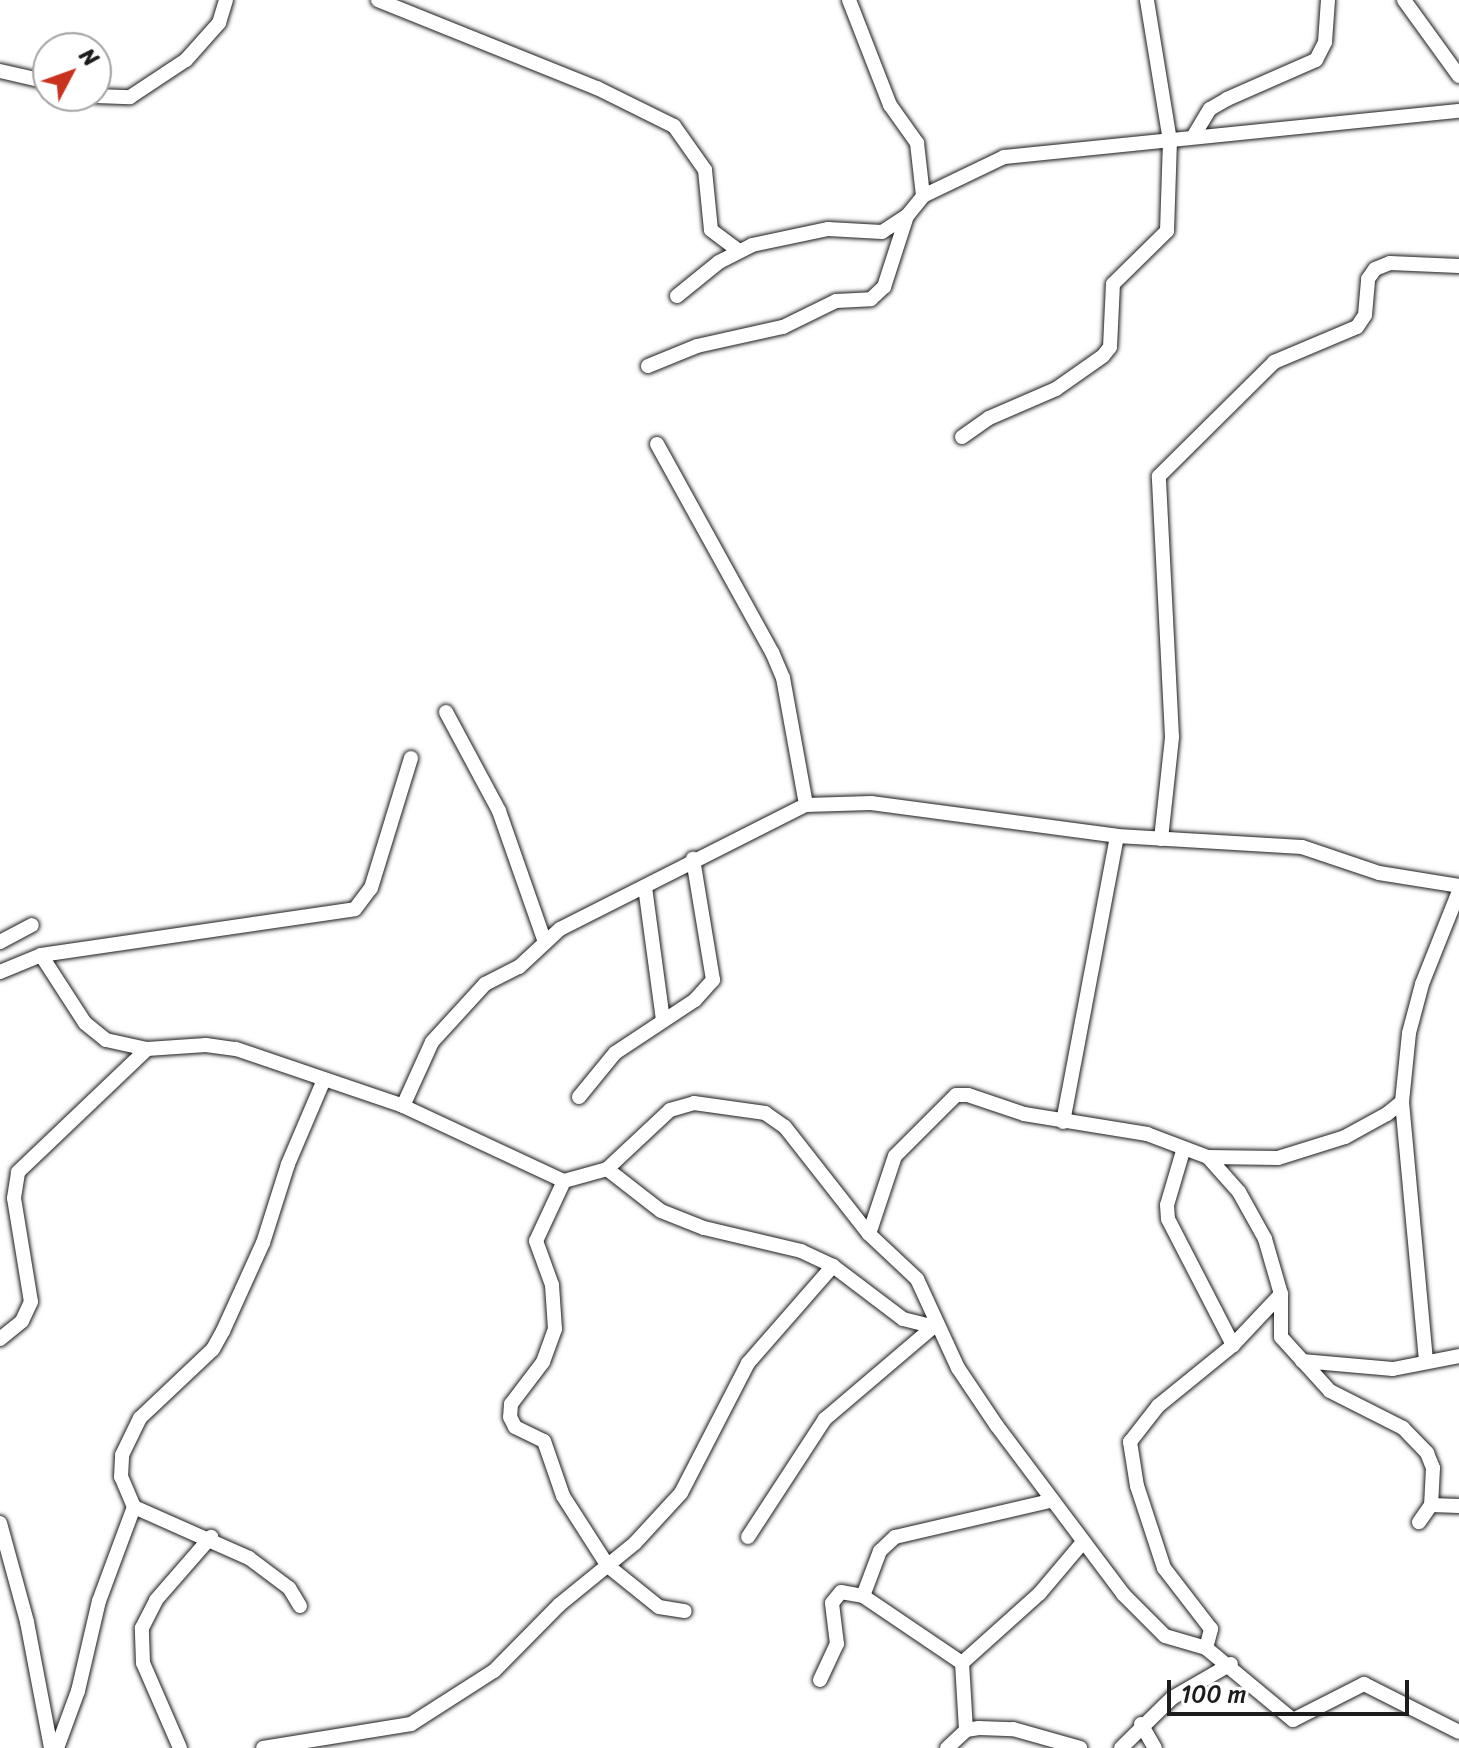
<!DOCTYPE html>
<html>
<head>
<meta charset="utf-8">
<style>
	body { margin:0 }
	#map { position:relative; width:1459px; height:1748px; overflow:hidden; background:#fff; font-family:Sriracha,sans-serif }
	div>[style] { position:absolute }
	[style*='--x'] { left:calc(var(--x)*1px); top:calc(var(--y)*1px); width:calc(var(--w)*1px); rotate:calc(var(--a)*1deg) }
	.roads { filter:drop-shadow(0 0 2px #1c1c1c) drop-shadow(0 0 2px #1c1c1c) }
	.minor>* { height:14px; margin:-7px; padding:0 7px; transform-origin:7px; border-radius:7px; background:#fff }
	span { translate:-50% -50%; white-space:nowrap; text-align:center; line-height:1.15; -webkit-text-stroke:7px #fff; paint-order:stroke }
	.north { position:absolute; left:32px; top:32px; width:80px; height:80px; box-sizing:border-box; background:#fff; border:2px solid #a4a4a4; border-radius:50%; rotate:49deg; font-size:22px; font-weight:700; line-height:32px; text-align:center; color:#1c1c1c }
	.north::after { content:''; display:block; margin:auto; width:28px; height:36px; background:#c8321e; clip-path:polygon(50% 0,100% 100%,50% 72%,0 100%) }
	.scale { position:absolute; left:1167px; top:1680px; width:242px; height:36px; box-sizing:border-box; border:4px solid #1c1c1c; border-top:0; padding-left:10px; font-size:24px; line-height:28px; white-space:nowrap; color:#1c1c1c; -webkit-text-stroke:6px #fff; paint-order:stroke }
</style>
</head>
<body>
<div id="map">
	<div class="roads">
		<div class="minor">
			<div style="--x:378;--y:0;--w:236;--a:21.9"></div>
			<div style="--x:597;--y:88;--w:86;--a:26.3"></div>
			<div style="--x:674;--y:126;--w:54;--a:54.8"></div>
			<div style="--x:705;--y:170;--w:60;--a:84.3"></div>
			<div style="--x:711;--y:230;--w:34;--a:37"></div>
			<div style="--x:849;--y:0;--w:113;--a:68.7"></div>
			<div style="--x:890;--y:105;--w:47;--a:54.6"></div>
			<div style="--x:917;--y:143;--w:53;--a:83.5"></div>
			<div style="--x:1404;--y:0;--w:94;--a:54.1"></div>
			<div style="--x:0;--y:71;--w:49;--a:12.9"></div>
			<div style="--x:96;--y:96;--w:34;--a:2"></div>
			<div style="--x:130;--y:97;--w:67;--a:-33.5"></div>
			<div style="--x:186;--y:60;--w:50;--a:-48.3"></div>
			<div style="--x:219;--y:23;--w:24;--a:-73"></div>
			<div style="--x:1193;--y:137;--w:33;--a:-59"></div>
			<div style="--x:1210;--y:109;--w:20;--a:-30"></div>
			<div style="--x:1227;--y:99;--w:97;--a:-23.7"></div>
			<div style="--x:1316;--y:60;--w:20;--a:-63"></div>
			<div style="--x:1325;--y:42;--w:42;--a:-85.9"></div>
			<div style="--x:677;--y:296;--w:54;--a:-39"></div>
			<div style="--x:719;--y:262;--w:37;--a:-27"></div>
			<div style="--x:752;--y:245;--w:78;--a:-11.9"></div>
			<div style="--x:828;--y:229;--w:54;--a:3.2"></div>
			<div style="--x:882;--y:232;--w:30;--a:-33"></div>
			<div style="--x:648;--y:366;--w:53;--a:-22.2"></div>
			<div style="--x:697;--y:346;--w:88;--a:-12.5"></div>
			<div style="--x:783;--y:327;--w:59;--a:-26.1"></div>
			<div style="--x:836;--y:301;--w:35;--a:-3"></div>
			<div style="--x:871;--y:299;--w:18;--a:-43"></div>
			<div style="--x:884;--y:287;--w:75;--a:-72.1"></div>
			<div style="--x:907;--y:216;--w:26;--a:-51"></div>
			<div style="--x:923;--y:196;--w:90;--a:-25.7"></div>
			<div style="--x:1004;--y:157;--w:457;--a:-5.8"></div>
			<div style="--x:962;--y:437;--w:33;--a:-35"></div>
			<div style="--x:989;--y:418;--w:73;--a:-23.4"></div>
			<div style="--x:1056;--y:389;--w:57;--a:-35.1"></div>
			<div style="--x:1103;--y:356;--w:11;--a:-52"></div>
			<div style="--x:1110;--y:347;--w:63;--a:-87.3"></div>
			<div style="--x:1113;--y:284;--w:76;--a:-44.5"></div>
			<div style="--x:1167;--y:231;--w:90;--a:-88.1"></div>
			<div style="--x:1170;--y:141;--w:143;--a:-99.3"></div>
			<div style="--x:657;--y:444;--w:238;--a:61.1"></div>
			<div style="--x:772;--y:652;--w:28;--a:67"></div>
			<div style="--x:783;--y:678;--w:129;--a:79.7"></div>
			<div style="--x:446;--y:712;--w:112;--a:61.8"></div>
			<div style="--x:499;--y:811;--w:139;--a:70.7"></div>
			<div style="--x:1161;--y:839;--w:103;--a:-83.8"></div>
			<div style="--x:1172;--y:737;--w:261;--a:-92.9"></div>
			<div style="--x:1159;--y:476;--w:162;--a:-44.7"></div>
			<div style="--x:1274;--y:362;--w:90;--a:-22.9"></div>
			<div style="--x:1357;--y:327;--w:14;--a:-56"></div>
			<div style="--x:1365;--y:315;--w:36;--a:-85"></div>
			<div style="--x:1368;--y:279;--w:12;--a:-55"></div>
			<div style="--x:1375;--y:269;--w:16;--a:-22"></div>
			<div style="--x:1390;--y:263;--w:69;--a:2.5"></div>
			<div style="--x:645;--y:887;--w:134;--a:82.3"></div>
			<div style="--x:0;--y:942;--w:36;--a:-28"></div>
			<div style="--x:41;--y:955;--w:317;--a:-8.3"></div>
			<div style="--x:355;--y:909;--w:26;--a:-53"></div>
			<div style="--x:371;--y:888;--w:136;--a:-72.9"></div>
			<div style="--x:0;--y:972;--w:44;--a:-22.5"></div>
			<div style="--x:41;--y:955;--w:81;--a:57.1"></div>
			<div style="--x:85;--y:1023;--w:27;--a:39"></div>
			<div style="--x:106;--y:1040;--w:42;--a:12.4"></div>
			<div style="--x:147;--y:1049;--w:59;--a:-3.9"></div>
			<div style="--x:206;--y:1045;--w:30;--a:8"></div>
			<div style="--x:236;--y:1049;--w:176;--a:18.8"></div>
			<div style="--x:403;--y:1106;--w:178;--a:25"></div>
			<div style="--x:564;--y:1181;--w:45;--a:-15.6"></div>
			<div style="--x:607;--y:1169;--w:86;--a:-43.1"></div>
			<div style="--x:670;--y:1110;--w:25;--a:-16"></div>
			<div style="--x:694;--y:1103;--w:72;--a:8"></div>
			<div style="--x:765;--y:1113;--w:24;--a:35"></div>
			<div style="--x:785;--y:1127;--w:136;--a:51.9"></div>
			<div style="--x:869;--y:1234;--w:66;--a:43.2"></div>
			<div style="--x:917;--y:1279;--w:98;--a:65.3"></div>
			<div style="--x:958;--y:1368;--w:70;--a:56.1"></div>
			<div style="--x:997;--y:1426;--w:210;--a:53.1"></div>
			<div style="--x:1123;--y:1594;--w:59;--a:45"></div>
			<div style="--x:1165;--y:1636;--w:43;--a:16.3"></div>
			<div style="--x:1206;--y:1648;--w:113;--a:39.6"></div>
			<div style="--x:1293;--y:1720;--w:80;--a:-26.9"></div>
			<div style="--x:1364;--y:1684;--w:106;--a:26.8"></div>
			<div style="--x:579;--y:1097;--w:57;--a:-50.7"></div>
			<div style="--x:615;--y:1053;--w:96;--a:-33.5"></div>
			<div style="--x:695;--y:1000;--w:27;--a:-48"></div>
			<div style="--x:713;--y:980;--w:123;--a:-99.4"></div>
			<div style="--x:1402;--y:1102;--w:259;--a:84.7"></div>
			<div style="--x:403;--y:1106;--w:70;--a:-65.6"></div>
			<div style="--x:432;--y:1042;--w:79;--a:-47.6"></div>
			<div style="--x:485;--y:984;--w:38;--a:-27"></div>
			<div style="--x:519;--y:967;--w:56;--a:-42.8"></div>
			<div style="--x:560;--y:929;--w:275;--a:-26.8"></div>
			<div style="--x:806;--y:805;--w:65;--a:-1.8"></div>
			<div style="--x:871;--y:803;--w:248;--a:7.6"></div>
			<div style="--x:1117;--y:836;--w:185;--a:3.4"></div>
			<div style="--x:1302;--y:847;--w:81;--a:18.7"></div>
			<div style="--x:1379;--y:873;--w:81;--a:9.2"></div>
			<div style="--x:1063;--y:1122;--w:291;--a:-79.3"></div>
			<div style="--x:1183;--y:1151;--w:56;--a:106.5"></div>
			<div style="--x:1167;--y:1205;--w:14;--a:86"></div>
			<div style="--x:1168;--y:1219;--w:142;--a:62.7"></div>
			<div style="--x:1208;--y:1157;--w:47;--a:48.5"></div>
			<div style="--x:1239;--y:1192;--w:54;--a:61"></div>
			<div style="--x:1265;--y:1239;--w:57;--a:73.8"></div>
			<div style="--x:1281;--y:1294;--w:43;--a:90"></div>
			<div style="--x:1281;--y:1337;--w:73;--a:47.8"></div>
			<div style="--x:1330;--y:1391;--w:82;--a:26.9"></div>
			<div style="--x:1403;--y:1428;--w:35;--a:46"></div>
			<div style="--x:1427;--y:1453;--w:16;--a:68"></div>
			<div style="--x:1433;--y:1468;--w:37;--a:93"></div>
			<div style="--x:1431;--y:1505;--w:21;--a:125"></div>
			<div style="--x:607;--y:1169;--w:68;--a:37.9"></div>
			<div style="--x:661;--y:1211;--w:46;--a:21.6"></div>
			<div style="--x:704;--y:1228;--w:100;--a:13.3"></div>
			<div style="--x:801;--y:1251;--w:35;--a:25"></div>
			<div style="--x:833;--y:1266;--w:88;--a:37.1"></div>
			<div style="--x:903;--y:1319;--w:36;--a:14"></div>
			<div style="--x:564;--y:1181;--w:66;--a:115"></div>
			<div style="--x:536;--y:1241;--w:47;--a:70"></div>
			<div style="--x:552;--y:1285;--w:44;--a:86.1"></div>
			<div style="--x:555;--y:1329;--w:35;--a:110"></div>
			<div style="--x:543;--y:1362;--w:53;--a:127.3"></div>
			<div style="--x:511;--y:1404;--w:13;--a:94"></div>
			<div style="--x:510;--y:1417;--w:11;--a:63"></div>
			<div style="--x:515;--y:1427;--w:32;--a:26"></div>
			<div style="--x:544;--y:1441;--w:58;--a:70.9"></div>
			<div style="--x:563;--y:1496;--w:83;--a:57.3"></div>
			<div style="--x:608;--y:1566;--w:65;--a:38.8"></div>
			<div style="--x:659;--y:1607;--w:26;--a:9"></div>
			<div style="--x:869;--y:1234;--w:82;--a:-71.6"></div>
			<div style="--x:895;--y:1156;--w:86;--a:-45"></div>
			<div style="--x:956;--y:1095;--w:12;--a:0"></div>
			<div style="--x:968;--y:1095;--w:59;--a:18.7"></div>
			<div style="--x:1024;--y:1114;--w:125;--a:9.2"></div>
			<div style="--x:1147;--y:1134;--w:65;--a:20.7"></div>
			<div style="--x:1208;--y:1157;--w:70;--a:0.8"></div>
			<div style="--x:1278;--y:1158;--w:70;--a:-17.4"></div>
			<div style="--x:1345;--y:1137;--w:48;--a:-28.7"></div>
			<div style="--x:1387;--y:1114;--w:19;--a:-39"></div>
			<div style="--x:1402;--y:1102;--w:69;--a:-84.2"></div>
			<div style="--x:1409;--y:1033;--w:51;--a:-75.1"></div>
			<div style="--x:1422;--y:984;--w:100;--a:-68.3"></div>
			<div style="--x:0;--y:1339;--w:28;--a:-39"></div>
			<div style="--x:22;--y:1321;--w:21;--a:-65"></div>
			<div style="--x:31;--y:1302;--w:105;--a:-99.3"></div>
			<div style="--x:14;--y:1198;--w:26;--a:-81"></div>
			<div style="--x:18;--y:1172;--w:178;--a:-43.6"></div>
			<div style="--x:1302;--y:1361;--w:91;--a:5"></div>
			<div style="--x:1393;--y:1369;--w:67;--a:-11.1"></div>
			<div style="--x:1431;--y:1505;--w:28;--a:2"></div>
			<div style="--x:0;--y:1523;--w:103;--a:74.7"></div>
			<div style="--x:27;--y:1622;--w:128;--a:79.2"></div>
			<div style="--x:748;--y:1537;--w:141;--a:-56.9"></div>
			<div style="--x:825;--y:1419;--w:140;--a:-40.4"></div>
			<div style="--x:863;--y:1596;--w:48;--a:-69.3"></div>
			<div style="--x:880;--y:1551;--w:21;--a:-43"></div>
			<div style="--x:895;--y:1537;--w:159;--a:-13.1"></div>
			<div style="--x:300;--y:1606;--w:21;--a:-121"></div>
			<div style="--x:289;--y:1588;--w:50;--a:-143.1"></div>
			<div style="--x:249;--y:1558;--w:126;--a:-156.1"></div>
			<div style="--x:134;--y:1507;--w:33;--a:-113"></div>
			<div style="--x:121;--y:1477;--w:22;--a:-87"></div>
			<div style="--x:122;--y:1455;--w:41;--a:-64.1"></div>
			<div style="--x:140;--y:1418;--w:100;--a:-43.4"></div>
			<div style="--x:213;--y:1349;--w:21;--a:-61"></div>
			<div style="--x:223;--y:1331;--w:97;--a:-65.6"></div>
			<div style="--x:263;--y:1243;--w:83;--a:-72.4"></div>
			<div style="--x:288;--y:1164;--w:89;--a:-66.9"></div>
			<div style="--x:1206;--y:1648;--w:20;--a:-75"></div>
			<div style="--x:1211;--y:1629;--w:77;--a:-127.6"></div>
			<div style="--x:1164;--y:1568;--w:86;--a:-108.2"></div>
			<div style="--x:1137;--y:1486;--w:45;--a:-99"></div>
			<div style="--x:1130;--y:1442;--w:46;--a:-52.1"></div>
			<div style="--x:1158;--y:1406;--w:97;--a:-39.1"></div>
			<div style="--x:1233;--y:1345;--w:70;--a:-46.7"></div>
			<div style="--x:820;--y:1680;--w:40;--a:-65"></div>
			<div style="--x:837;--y:1644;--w:41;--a:-97"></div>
			<div style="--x:832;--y:1603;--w:14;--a:-51"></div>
			<div style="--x:841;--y:1592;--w:22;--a:10"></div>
			<div style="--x:863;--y:1596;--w:120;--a:34.1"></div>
			<div style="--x:1141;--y:1724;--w:28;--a:60"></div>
			<div style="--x:966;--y:1730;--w:67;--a:-93.4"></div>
			<div style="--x:962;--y:1663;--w:105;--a:-41.9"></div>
			<div style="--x:1040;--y:1593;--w:67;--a:-49.9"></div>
			<div style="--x:57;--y:1748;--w:61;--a:-69.8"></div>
			<div style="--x:78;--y:1691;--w:92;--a:-76.9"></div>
			<div style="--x:99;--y:1601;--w:100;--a:-69.6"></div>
			<div style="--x:180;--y:1748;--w:93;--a:-113.5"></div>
			<div style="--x:143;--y:1663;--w:35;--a:-92"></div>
			<div style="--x:142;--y:1628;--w:31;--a:-63"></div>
			<div style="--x:156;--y:1600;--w:84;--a:-48.9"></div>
			<div style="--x:263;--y:1748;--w:150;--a:-9.2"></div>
			<div style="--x:411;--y:1724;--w:98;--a:-32.6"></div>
			<div style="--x:494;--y:1671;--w:93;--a:-45.4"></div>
			<div style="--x:559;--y:1605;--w:98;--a:-39.2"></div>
			<div style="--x:635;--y:1543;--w:68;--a:-47.4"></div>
			<div style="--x:681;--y:1493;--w:146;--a:-62.7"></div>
			<div style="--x:748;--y:1363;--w:129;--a:-48.8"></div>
			<div style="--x:947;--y:1748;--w:26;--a:-43"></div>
			<div style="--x:966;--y:1730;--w:13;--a:-9"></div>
			<div style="--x:979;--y:1728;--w:34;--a:2"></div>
			<div style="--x:1013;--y:1729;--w:70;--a:15.8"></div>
			<div style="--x:1121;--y:1748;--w:71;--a:-44.4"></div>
			<div style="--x:1172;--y:1698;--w:68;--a:-30"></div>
		</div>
	</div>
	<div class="north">N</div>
	<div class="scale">100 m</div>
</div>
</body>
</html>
